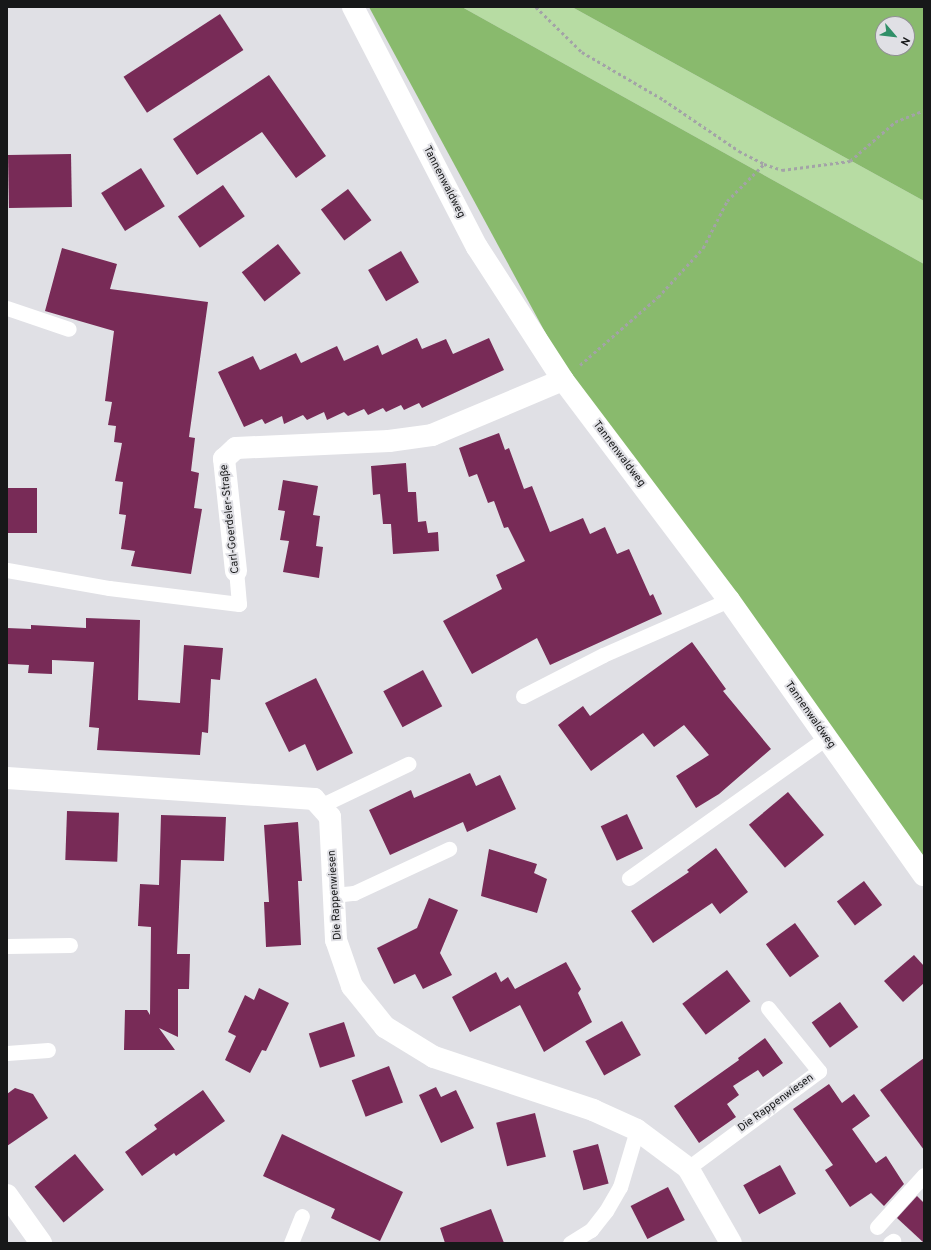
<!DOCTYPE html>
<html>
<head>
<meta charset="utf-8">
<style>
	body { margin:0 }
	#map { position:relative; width:931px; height:1250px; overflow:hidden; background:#e0e0e5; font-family:Overpass,sans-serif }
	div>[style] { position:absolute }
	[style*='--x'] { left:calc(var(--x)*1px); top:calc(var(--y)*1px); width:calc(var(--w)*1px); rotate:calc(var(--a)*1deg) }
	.green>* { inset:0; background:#b7dca3 }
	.forest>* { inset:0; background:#89ba6d }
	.building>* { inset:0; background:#782b57; transform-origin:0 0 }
	.path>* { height:2.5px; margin-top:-1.25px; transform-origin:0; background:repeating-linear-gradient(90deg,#a3a3a7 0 3px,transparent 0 6px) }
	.service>* { height:15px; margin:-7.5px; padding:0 7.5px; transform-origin:7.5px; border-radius:7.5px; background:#fff }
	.minor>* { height:22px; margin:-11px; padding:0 11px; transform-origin:11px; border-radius:11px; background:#fff }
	span { translate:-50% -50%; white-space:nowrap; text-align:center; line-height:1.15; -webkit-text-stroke:4px #e0e0e5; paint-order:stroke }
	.street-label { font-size:11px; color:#171819 }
	.frame { position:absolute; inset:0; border:8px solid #171819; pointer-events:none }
	.north { position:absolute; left:875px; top:16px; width:40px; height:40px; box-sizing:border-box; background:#e0e0e5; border:1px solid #909093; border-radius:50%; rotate:118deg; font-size:11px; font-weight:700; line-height:16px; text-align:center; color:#171819 }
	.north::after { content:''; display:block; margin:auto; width:14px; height:18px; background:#308f68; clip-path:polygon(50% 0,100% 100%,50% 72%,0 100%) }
</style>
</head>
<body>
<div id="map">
	<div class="green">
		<div style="clip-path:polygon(462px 7px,572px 7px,924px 201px,924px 264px)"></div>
	</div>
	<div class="forest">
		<div style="clip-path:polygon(369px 7px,462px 7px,924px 264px,924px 857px,558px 356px)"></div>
		<div style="clip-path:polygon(evenodd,572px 7px,924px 7px,924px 201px,572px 7px,883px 24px,907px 24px,907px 48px,883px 48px,883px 24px)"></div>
	</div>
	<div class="building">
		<div style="left:220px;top:14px;width:43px;height:115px;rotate:57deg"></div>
		<div style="clip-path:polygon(269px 75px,326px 156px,296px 178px,262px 132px,197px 175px,173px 139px)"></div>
		<div style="left:71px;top:154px;width:53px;height:63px;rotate:89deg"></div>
		<div style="left:141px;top:168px;width:45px;height:47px;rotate:58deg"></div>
		<div style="left:223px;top:185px;width:38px;height:55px;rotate:55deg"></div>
		<div style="left:348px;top:189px;width:39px;height:34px;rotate:53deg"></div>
		<div style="left:278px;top:244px;width:37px;height:46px;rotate:52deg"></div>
		<div style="clip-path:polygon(62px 248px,117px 264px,110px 289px,208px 302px,189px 437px,195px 438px,191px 471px,199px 473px,194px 508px,202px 509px,191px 574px,131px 566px,135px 551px,121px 549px,126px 515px,119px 514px,123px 482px,115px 481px,122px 443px,114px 442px,116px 426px,108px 425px,112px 402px,105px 401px,114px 331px,45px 311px)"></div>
		<div style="left:401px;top:251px;width:36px;height:38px;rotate:60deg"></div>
		<div style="clip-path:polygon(417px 338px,422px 349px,446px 339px,453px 354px,489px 338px,504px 370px,422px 408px,419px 403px,404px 410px,401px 405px,386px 412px,383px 408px,368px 415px,364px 409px,348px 416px,344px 412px,327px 420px,324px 412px,307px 420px,303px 415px,284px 424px,282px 416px,265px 424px,262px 419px,244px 427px,218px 372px,253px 356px,260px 370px,296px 353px,301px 363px,337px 346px,344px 361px,378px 345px,382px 355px)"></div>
		<div style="clip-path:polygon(499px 433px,505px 450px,509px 448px,524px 489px,532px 486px,550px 532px,583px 518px,590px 534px,605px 527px,617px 554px,629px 549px,650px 596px,653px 594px,662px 614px,550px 665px,537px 638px,472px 674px,443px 621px,502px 589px,496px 575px,525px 561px,508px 527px,504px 528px,494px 501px,488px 503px,477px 474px,469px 477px,459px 448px)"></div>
		<div style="clip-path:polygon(406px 463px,408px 492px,416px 492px,418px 522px,426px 521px,428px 533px,438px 532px,439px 551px,393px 554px,391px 524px,383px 524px,380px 494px,373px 495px,371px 466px)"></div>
		<div style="clip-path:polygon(283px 480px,318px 486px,313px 515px,320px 516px,316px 546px,323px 547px,319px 578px,283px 572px,289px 541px,280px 540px,285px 511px,278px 510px)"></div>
		<div style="left:7px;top:488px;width:30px;height:45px"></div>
		<div style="clip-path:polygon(86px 618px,140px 620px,138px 700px,180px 703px,184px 645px,223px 648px,220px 680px,211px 679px,208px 733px,202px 732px,200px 755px,97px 750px,99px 728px,89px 727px,94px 662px,52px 660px,52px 674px,28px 673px,29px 665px,7px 664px,7px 628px,31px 629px,31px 625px,86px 628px)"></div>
		<div style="clip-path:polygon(692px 642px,726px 689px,723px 691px,771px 749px,719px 794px,696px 808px,676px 776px,709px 755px,684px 725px,654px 747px,643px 733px,591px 771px,558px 725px,583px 706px,590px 716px)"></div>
		<div style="left:423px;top:670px;width:41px;height:45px;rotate:62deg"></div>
		<div style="clip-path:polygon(316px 678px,353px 753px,317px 771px,305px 744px,289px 752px,265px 703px)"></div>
		<div style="clip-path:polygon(470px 773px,476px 786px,500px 775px,516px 809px,467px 832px,463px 822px,390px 855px,369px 810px,411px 790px,414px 798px)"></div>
		<div style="left:788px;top:792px;width:56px;height:51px;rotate:50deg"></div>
		<div style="left:67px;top:811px;width:52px;height:49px;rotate:2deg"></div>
		<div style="left:627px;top:814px;width:38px;height:29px;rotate:65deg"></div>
		<div style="clip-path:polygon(161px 815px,226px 817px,224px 861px,181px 860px,177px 954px,190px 954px,189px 989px,178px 989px,178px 1037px,159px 1028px,175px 1050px,124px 1050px,125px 1010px,147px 1010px,150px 1015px,151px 927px,138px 926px,140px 884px,159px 885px)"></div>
		<div style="clip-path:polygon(298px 822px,302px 881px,298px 881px,301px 945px,266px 947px,264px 902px,269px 902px,264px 825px)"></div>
		<div style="clip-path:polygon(716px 848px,748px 892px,720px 914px,712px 903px,653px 943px,631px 911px,689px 872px,687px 870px)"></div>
		<div style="clip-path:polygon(489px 849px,537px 864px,534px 873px,547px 879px,537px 913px,481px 896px)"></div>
		<div style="left:864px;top:881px;width:30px;height:34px;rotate:53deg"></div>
		<div style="clip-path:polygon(429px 898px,458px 910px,440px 953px,452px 975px,423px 989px,415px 974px,394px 984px,377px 948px,417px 928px)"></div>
		<div style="left:795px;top:923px;width:41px;height:36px;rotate:54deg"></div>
		<div style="clip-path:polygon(914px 955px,924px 966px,924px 983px,903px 1002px,884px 981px)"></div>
		<div style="clip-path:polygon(566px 962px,581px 989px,578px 993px,592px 1022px,544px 1052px,520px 1005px,470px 1032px,452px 997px,496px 972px,501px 982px,508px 977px,515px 989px)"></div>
		<div style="left:727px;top:970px;width:39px;height:56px;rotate:53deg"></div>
		<div style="clip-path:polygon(259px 988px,289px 1003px,266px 1051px,262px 1050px,250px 1073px,225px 1060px,236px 1036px,228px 1032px,245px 995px,254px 1000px)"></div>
		<div style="left:840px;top:1002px;width:31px;height:35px;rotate:54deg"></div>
		<div style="left:622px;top:1021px;width:39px;height:42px;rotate:61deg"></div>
		<div style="left:344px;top:1022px;width:36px;height:37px;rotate:72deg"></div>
		<div style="clip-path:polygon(765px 1038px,783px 1063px,763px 1077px,758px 1070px,733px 1086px,739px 1095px,727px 1104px,736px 1117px,699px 1143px,674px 1106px,739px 1060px,738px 1058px)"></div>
		<div style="clip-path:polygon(924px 1058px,924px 1150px,880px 1090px)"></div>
		<div style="left:389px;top:1066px;width:39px;height:40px;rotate:69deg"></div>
		<div style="clip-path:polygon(829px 1084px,842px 1103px,854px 1094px,870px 1116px,852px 1129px,876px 1163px,886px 1156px,904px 1184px,884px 1206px,871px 1193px,850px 1207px,825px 1170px,833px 1165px,793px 1109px)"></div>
		<div style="clip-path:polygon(436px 1087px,441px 1097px,456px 1090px,474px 1128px,441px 1143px,419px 1095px)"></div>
		<div style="clip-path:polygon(15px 1088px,33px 1094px,48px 1118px,7px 1146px,7px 1094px)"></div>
		<div style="clip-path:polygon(203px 1090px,225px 1121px,176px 1156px,174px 1153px,142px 1176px,125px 1152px,157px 1129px,154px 1125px)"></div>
		<div style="left:535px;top:1113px;width:45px;height:40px;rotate:76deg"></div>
		<div style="clip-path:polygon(282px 1134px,403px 1192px,380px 1241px,331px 1218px,335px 1209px,263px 1176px)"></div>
		<div style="left:598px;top:1144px;width:41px;height:26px;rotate:75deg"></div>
		<div style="left:75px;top:1154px;width:46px;height:52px;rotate:51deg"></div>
		<div style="left:780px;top:1165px;width:33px;height:42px;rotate:61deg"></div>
		<div style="left:668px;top:1187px;width:37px;height:42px;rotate:63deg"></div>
		<div style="clip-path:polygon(917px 1196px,924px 1203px,924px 1243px,897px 1218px)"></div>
		<div style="clip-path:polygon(491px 1209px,504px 1243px,445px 1243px,440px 1228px)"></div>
	</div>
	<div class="path">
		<div style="--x:536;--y:7;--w:64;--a:44.4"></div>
		<div style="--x:582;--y:52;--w:95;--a:30.3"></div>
		<div style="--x:664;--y:100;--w:91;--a:34.2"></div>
		<div style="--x:739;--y:151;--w:28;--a:27"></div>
		<div style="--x:580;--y:365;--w:103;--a:-41.1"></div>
		<div style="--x:658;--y:297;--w:67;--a:-47.4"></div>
		<div style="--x:703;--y:248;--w:53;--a:-62.9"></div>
		<div style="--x:727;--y:201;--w:52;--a:-45"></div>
		<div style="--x:764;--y:164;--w:19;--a:18"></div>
		<div style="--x:782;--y:170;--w:69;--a:-7.5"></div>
		<div style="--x:850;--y:161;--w:60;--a:-40.9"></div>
		<div style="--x:895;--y:122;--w:31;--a:-22"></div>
	</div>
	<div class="service">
		<div style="--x:7;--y:308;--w:65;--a:18.7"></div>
		<div style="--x:7;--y:570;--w:104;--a:10"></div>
		<div style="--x:109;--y:588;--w:131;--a:7"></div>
		<div style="--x:239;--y:604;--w:33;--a:-95"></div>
		<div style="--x:523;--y:696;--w:90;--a:-27.1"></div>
		<div style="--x:603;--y:655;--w:137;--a:-23.6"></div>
		<div style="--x:320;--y:806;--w:98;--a:-25.5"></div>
		<div style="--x:629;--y:878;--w:242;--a:-35.4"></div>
		<div style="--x:334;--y:895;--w:20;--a:-6"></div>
		<div style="--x:354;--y:893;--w:105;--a:-24.9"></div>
		<div style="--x:7;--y:946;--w:63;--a:-0.9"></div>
		<div style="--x:7;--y:1053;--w:41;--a:-4.2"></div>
		<div style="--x:688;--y:1168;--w:163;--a:-36.5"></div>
		<div style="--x:819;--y:1071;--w:81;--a:-129"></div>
		<div style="--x:877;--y:1227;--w:70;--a:-47.9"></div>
		<div style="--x:291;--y:1243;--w:29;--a:-68"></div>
		<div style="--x:570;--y:1243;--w:25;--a:-32"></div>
		<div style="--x:591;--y:1230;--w:24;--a:-52"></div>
		<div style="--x:606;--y:1211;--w:28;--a:-60"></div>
		<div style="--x:620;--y:1187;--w:59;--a:-73.4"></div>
		<div style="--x:890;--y:1243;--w:4;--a:-34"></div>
	</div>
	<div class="minor">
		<div style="--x:353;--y:7;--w:270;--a:62.7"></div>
		<div style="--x:477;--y:247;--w:158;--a:57.1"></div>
		<div style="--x:563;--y:380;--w:276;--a:53"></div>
		<div style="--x:729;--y:600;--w:337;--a:54.7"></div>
		<div style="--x:236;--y:571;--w:113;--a:-96.1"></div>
		<div style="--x:224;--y:459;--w:16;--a:-43"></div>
		<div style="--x:236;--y:448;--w:153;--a:-2.6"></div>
		<div style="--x:389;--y:441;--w:43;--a:-7.9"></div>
		<div style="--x:432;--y:435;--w:142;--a:-22.8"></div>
		<div style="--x:7;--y:778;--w:308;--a:3.9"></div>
		<div style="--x:314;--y:799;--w:24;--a:48"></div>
		<div style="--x:330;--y:817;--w:123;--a:87.2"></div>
		<div style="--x:336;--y:940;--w:49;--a:70.8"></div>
		<div style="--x:352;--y:986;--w:53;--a:51.2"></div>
		<div style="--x:385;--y:1027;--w:57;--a:31.5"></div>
		<div style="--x:434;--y:1057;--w:168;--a:18.4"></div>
		<div style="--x:593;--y:1110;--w:48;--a:24.4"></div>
		<div style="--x:637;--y:1130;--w:64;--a:36.7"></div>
		<div style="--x:688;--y:1168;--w:86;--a:60.2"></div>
		<div style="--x:7;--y:1195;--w:59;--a:54.7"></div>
	</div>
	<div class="street-label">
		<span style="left:444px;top:182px;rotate:63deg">Tannenwaldweg</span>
		<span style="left:619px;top:454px;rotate:53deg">Tannenwaldweg</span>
		<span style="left:230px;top:519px;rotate:-96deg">Carl-Goerdeler-Straße</span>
		<span style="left:810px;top:715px;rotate:55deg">Tannenwaldweg</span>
		<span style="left:335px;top:895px;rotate:-94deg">Die Rappenwiesen</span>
		<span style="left:776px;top:1103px;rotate:-36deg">Die Rappenwiesen</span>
	</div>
	<div class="frame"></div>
	<div class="north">N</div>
</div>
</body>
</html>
